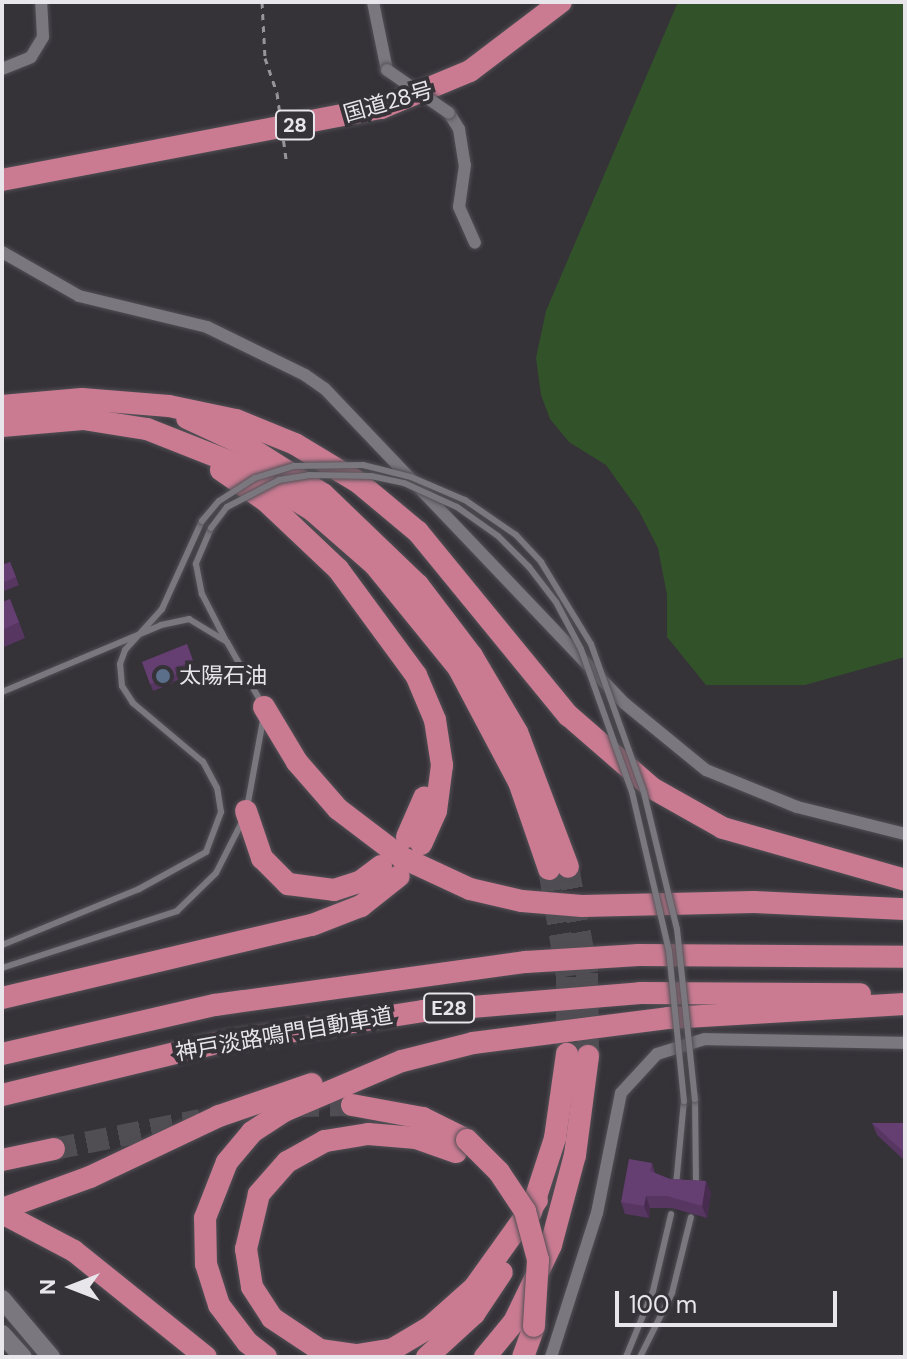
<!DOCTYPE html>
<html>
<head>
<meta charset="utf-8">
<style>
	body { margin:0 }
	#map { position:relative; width:907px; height:1359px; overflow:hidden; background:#353238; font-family:"DM Sans","Noto Sans JP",sans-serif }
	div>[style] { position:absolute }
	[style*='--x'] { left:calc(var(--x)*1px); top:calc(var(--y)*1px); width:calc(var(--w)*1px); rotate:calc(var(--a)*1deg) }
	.green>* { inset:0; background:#325329 }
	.highway-tunnel>* { height:22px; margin-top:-11px; transform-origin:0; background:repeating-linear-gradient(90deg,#504d53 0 22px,transparent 0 33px) }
	.path>* { height:3px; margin-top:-1.5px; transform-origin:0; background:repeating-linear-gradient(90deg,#97959a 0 6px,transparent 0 12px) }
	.roads { filter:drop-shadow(0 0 2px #514f54) drop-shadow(0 0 2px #514f54) }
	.lane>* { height:6px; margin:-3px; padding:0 3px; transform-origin:3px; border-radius:3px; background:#7a777e }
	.street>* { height:12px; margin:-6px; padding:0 6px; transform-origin:6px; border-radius:6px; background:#7a777e }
	.secondary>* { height:18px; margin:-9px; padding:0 9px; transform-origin:9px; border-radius:9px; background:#7a777e }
	.highway>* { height:22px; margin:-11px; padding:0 11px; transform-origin:11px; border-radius:11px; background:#ca7b92 }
	.path-bridge>* { height:3px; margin-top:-1.5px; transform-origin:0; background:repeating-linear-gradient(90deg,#97959a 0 6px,transparent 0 12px) }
	.bridges { filter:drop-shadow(0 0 2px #514f54) drop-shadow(0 0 2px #514f54) }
	.lane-bridge>* { height:6px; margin:-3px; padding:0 3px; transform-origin:3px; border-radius:3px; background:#7a777e }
	.street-bridge>* { height:12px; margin:-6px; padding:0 6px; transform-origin:6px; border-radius:6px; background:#7a777e }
	.highway-bridge>* { height:22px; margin:-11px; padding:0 11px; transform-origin:11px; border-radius:11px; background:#ca7b92 }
	.wall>* { inset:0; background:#573662 }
	.shaded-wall>* { inset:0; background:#472c50 }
	.building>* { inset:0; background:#653f72 }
	.dots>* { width:22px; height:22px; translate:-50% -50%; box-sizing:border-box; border:4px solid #353238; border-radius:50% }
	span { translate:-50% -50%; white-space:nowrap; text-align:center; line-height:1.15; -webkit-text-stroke:8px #353238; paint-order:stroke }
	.shield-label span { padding:2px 6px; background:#353238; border:2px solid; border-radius:6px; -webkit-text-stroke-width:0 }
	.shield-label { font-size:20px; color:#e8e6ea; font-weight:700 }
	.street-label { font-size:22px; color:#e8e6ea }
	.poi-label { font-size:22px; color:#e8e6ea }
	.left { translate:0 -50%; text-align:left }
	.frame { position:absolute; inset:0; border:4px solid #e8e6ea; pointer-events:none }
	.north { position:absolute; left:32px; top:1247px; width:80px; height:80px; -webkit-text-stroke:6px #353238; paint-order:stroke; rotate:270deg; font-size:22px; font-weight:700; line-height:32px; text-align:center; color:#e8e6ea }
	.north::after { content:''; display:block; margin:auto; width:28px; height:36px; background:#e8e6ea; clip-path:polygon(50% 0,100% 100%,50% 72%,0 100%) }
	.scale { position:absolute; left:615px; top:1291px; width:222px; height:36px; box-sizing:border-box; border:4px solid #e8e6ea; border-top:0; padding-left:10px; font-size:24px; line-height:28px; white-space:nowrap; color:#e8e6ea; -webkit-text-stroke:6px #353238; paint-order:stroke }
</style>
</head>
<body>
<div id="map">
	<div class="green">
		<div style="clip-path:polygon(678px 2px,905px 2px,905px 657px,805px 685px,706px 685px,667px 637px,667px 595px,658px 548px,639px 511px,606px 465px,569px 442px,550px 419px,541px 395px,536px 358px,546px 311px)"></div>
	</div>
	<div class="highway-tunnel">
		<div style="--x:568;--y:867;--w:108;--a:79.8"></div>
		<div style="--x:587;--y:973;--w:83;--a:89.3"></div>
		<div style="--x:549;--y:869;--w:109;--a:80.5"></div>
		<div style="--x:567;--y:977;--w:77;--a:90"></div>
		<div style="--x:297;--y:1106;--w:55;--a:-1"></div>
		<div style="--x:54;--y:1149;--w:149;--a:-11.2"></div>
	</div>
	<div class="path">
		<div style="--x:262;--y:2;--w:56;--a:86.9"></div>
		<div style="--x:265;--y:58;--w:37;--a:71"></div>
	</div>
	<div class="roads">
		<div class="lane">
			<div style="--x:211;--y:528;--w:39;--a:113"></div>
			<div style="--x:196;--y:564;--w:31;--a:79"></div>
			<div style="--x:202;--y:594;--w:51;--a:62.9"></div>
			<div style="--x:2;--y:692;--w:173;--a:-22.8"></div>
			<div style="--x:161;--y:625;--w:29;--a:-12"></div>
			<div style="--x:189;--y:619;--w:44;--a:31.2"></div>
			<div style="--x:227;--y:642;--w:69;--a:60.5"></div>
			<div style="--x:247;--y:808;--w:89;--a:-79.7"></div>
			<div style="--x:2;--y:945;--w:148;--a:-22.2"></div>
			<div style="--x:139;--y:889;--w:77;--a:-28.9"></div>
			<div style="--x:206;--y:852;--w:43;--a:-69.4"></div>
			<div style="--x:221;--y:812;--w:24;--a:-99"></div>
			<div style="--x:217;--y:788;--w:30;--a:-118"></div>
			<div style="--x:203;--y:762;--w:92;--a:-139.9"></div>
			<div style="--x:133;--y:703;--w:20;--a:-123"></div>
			<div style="--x:122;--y:686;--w:22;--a:-95"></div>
			<div style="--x:120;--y:664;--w:15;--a:-70"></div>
			<div style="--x:125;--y:650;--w:55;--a:-47.9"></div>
			<div style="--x:162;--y:609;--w:97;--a:-65.6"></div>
			<div style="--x:2;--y:968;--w:184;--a:-18"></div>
			<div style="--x:177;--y:911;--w:54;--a:-44.3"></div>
			<div style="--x:216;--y:873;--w:57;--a:-63"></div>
			<div style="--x:695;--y:1099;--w:88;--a:89.3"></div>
			<div style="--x:676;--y:1185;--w:84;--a:-84.6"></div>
			<div style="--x:626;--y:1357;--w:71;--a:-67.8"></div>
			<div style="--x:653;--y:1291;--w:79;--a:-76.8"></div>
			<div style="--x:640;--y:1357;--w:72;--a:-63.4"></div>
			<div style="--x:672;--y:1293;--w:78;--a:-76"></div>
		</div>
		<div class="street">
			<div style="--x:373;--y:2;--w:69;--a:78.4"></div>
			<div style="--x:2;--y:69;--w:31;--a:-22"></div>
			<div style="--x:31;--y:57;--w:23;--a:-59"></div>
			<div style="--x:43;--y:37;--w:35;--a:-93"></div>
			<div style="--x:449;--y:113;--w:19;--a:58"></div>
			<div style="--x:459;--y:129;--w:36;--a:81"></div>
			<div style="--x:465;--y:165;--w:42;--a:98.1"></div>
			<div style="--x:459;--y:207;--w:39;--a:66"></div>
			<div style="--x:2;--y:252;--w:89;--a:29.7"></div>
			<div style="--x:79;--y:296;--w:132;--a:13.6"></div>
			<div style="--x:207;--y:327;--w:109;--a:26.1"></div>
			<div style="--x:305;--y:375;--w:24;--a:35"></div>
			<div style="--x:325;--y:389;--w:434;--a:46.4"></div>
			<div style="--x:624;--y:703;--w:106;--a:39.3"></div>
			<div style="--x:706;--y:770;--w:98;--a:22.1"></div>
			<div style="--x:797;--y:807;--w:111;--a:14"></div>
			<div style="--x:551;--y:1357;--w:151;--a:-72.3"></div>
			<div style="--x:597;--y:1213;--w:122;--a:-78.7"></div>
			<div style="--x:621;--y:1093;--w:53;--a:-47.3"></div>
			<div style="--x:657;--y:1054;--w:50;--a:-17.4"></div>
			<div style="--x:705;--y:1039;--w:200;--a:1.1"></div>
		</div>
		<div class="secondary">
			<div style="--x:2;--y:1299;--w:76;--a:49.8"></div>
			<div style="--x:2;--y:1334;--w:31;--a:48"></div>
		</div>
		<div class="highway">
			<div style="--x:2;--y:180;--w:386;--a:-10.8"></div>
			<div style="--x:381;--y:108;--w:96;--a:-22.6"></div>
			<div style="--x:470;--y:71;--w:114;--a:-37.2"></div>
			<div style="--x:2;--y:406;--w:80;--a:-5"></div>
			<div style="--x:82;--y:399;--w:87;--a:4.6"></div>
			<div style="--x:169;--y:406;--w:68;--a:11.8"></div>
			<div style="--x:236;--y:420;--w:64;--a:22.1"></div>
			<div style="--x:295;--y:444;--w:74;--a:31.1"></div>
			<div style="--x:358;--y:482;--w:78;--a:39.8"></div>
			<div style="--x:418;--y:532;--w:237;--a:50.7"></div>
			<div style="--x:568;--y:715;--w:111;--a:41"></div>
			<div style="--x:652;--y:788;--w:81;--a:29.4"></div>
			<div style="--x:723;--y:828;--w:189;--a:15.9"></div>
			<div style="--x:187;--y:418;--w:66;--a:25"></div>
			<div style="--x:247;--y:446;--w:90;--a:32.3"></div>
			<div style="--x:323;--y:494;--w:132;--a:43.8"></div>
			<div style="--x:418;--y:585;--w:89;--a:52.7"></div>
			<div style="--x:472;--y:656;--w:88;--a:59.4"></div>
			<div style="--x:517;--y:732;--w:144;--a:69.3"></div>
			<div style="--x:2;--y:426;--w:81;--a:-4.9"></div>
			<div style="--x:83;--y:419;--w:65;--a:8.9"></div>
			<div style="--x:147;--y:429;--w:98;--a:21.6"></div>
			<div style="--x:238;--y:465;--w:87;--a:31.3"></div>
			<div style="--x:312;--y:510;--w:84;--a:41.1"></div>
			<div style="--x:375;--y:565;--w:132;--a:50.9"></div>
			<div style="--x:458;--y:667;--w:130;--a:62.1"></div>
			<div style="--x:519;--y:782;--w:92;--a:71"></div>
			<div style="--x:221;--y:470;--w:55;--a:34.6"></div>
			<div style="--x:266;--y:501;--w:99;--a:43.4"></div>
			<div style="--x:338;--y:569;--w:132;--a:53.7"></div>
			<div style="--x:416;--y:675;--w:49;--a:67.1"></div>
			<div style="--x:435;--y:720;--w:46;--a:81.2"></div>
			<div style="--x:442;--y:765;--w:46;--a:97.4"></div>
			<div style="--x:436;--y:811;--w:36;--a:114"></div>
			<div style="--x:264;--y:707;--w:64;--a:59"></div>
			<div style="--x:297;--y:762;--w:62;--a:48.9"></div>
			<div style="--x:338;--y:809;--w:79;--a:37.3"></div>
			<div style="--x:401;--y:857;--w:76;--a:24.9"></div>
			<div style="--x:470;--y:889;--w:53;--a:13"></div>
			<div style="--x:522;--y:901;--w:60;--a:4.8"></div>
			<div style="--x:582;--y:906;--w:172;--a:-1.3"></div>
			<div style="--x:754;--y:902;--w:151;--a:2.7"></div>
			<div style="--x:246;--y:811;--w:50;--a:71.2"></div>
			<div style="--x:262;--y:858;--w:37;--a:45"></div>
			<div style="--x:288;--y:884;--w:46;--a:7.4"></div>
			<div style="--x:334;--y:890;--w:28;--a:-18"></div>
			<div style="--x:361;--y:881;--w:25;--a:-37"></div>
			<div style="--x:407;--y:837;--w:43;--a:-66.4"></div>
			<div style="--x:2;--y:998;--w:318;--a:-13.3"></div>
			<div style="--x:312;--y:925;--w:53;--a:-21.2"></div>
			<div style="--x:361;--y:906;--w:48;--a:-38.3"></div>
			<div style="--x:2;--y:1054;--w:219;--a:-13"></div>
			<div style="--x:215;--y:1005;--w:314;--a:-7.9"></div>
			<div style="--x:526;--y:962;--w:113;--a:-3.5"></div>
			<div style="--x:639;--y:955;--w:266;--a:0.4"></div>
			<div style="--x:2;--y:1095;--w:221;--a:-13.6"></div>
			<div style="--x:217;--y:1043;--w:208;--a:-8.8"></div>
			<div style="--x:423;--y:1011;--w:218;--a:-4.7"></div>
			<div style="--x:640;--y:993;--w:220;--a:0.3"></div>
			<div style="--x:352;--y:1105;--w:72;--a:10.4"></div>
			<div style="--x:423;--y:1118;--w:49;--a:26.6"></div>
			<div style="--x:456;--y:1152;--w:42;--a:-160.7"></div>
			<div style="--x:416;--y:1138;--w:48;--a:-175.2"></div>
			<div style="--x:368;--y:1134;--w:44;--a:170.8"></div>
			<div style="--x:325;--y:1141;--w:43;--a:151.1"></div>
			<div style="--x:287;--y:1162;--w:43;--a:131.2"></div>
			<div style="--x:259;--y:1194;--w:57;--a:103.3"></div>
			<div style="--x:246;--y:1249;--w:38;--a:81"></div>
			<div style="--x:252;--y:1287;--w:37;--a:57"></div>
			<div style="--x:272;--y:1318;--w:58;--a:33.7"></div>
			<div style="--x:320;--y:1350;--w:37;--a:8"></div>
			<div style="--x:357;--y:1355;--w:36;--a:-9"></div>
			<div style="--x:393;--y:1349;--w:43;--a:-30.7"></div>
			<div style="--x:430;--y:1327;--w:59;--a:-41.6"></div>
			<div style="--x:474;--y:1288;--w:108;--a:-54.4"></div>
			<div style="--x:2;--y:1160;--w:53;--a:-11.9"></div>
			<div style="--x:2;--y:1209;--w:94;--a:-20"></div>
			<div style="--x:90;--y:1177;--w:143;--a:-25.3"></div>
			<div style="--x:219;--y:1116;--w:98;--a:-19"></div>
			<div style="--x:531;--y:1212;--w:78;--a:-72"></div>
			<div style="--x:555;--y:1138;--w:85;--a:-81.9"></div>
			<div style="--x:2;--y:1213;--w:81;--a:27.8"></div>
			<div style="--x:74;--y:1251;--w:169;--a:38.8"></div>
			<div style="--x:266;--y:1357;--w:24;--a:-142"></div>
			<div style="--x:247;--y:1342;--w:46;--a:-127.1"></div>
			<div style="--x:219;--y:1305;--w:43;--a:-107.6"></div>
			<div style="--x:206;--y:1264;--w:46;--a:-91.2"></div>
			<div style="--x:205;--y:1218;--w:60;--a:-68.6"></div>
			<div style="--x:227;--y:1162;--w:39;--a:-50"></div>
			<div style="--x:252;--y:1132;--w:38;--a:-33"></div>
			<div style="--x:284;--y:1111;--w:128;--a:-23"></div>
			<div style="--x:402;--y:1061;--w:73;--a:-14.2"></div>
			<div style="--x:473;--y:1043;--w:198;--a:-7.3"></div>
			<div style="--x:669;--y:1018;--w:236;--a:-3.4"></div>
			<div style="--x:427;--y:1357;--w:64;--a:-42.5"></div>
			<div style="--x:474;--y:1314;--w:50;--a:-56.3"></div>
			<div style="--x:485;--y:1357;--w:45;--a:-50.4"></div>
			<div style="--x:514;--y:1322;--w:85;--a:-64.3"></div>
			<div style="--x:551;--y:1245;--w:93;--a:-75.1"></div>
			<div style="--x:575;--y:1155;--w:100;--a:-82.5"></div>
			<div style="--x:523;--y:1357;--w:33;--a:-70"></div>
		</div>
	</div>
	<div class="path-bridge">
		<div style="--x:277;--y:93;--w:67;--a:82.2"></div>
	</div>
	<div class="bridges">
		<div class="lane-bridge">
			<div style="--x:202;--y:521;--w:26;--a:-50"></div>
			<div style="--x:219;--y:501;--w:43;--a:-32.6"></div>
			<div style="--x:255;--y:478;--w:41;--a:-17.1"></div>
			<div style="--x:294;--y:466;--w:69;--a:-0.8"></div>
			<div style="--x:363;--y:465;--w:49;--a:14"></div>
			<div style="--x:411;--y:477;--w:59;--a:23.1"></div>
			<div style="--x:465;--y:500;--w:62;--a:34.5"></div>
			<div style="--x:516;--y:535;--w:37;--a:47"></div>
			<div style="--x:541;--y:562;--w:96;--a:58.6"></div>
			<div style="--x:591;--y:644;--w:158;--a:70.4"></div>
			<div style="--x:644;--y:793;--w:140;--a:76.4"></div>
			<div style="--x:677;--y:929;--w:171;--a:84"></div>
			<div style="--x:211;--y:528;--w:26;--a:-53"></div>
			<div style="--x:227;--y:507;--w:59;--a:-27.4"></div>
			<div style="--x:279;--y:480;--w:30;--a:-9"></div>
			<div style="--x:309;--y:475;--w:62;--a:0.9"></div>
			<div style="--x:371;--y:476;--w:34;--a:12"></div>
			<div style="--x:404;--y:483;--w:58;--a:24.4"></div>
			<div style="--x:457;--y:507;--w:50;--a:35.3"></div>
			<div style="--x:498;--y:536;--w:44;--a:45"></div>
			<div style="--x:529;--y:567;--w:44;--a:52.4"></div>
			<div style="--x:556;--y:602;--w:53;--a:62"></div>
			<div style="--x:581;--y:649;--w:152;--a:70.4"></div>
			<div style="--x:632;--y:792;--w:163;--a:76.9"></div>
			<div style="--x:669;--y:951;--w:151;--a:84.3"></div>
		</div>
		<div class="street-bridge">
			<div style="--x:387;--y:70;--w:75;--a:34.7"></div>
		</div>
		<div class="highway-bridge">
			<div style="--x:467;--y:1140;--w:45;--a:45"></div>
			<div style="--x:499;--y:1172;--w:47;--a:56.3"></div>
			<div style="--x:525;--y:1211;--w:51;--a:75.1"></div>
			<div style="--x:538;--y:1260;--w:66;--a:93.5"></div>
		</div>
	</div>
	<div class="wall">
		<div style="clip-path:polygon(10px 562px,19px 585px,2px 592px,2px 565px)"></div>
		<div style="clip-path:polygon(2px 602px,19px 622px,25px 638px,2px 648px)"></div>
		<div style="clip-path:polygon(187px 644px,196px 668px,177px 676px,179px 681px,153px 691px,142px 662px)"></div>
		<div style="clip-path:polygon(872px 1123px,905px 1123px,905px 1161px,877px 1135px)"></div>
		<div style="clip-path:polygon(652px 1163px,655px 1173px,670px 1179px,706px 1181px,711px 1193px,707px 1218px,672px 1208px,650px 1208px,649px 1218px,625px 1214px,621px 1202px)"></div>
	</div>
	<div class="shaded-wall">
		<div style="clip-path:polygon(706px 1181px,711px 1193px,707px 1218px,702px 1206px)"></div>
		<div style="clip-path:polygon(646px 1196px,650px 1208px,649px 1218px,644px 1206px)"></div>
	</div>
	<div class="building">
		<div style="clip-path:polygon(10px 562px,16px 577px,2px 583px,2px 565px)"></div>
		<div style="clip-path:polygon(10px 599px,19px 622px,2px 630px,2px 602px)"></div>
		<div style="clip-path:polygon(187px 644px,193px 661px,174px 668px,176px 674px,150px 684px,142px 662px)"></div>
		<div style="clip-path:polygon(872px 1123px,905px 1123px,905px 1153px)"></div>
		<div style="clip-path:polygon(629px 1159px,652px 1163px,650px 1171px,670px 1179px,706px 1181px,702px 1206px,667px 1196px,646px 1196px,644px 1206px,621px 1202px)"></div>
	</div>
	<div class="dots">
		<div style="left:163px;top:676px;background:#5c6f8a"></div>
	</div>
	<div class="shield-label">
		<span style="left:295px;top:125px">28</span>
		<span style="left:449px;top:1008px">E28</span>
	</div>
	<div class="street-label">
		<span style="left:388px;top:102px;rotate:-16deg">国道28号</span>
		<span style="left:284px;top:1034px;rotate:-10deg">神戸淡路鳴門自動車道</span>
	</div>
	<div class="poi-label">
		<span class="left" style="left:179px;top:676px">太陽石油</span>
	</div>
	<div class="frame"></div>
	<div class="north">N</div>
	<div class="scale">100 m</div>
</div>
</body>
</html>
